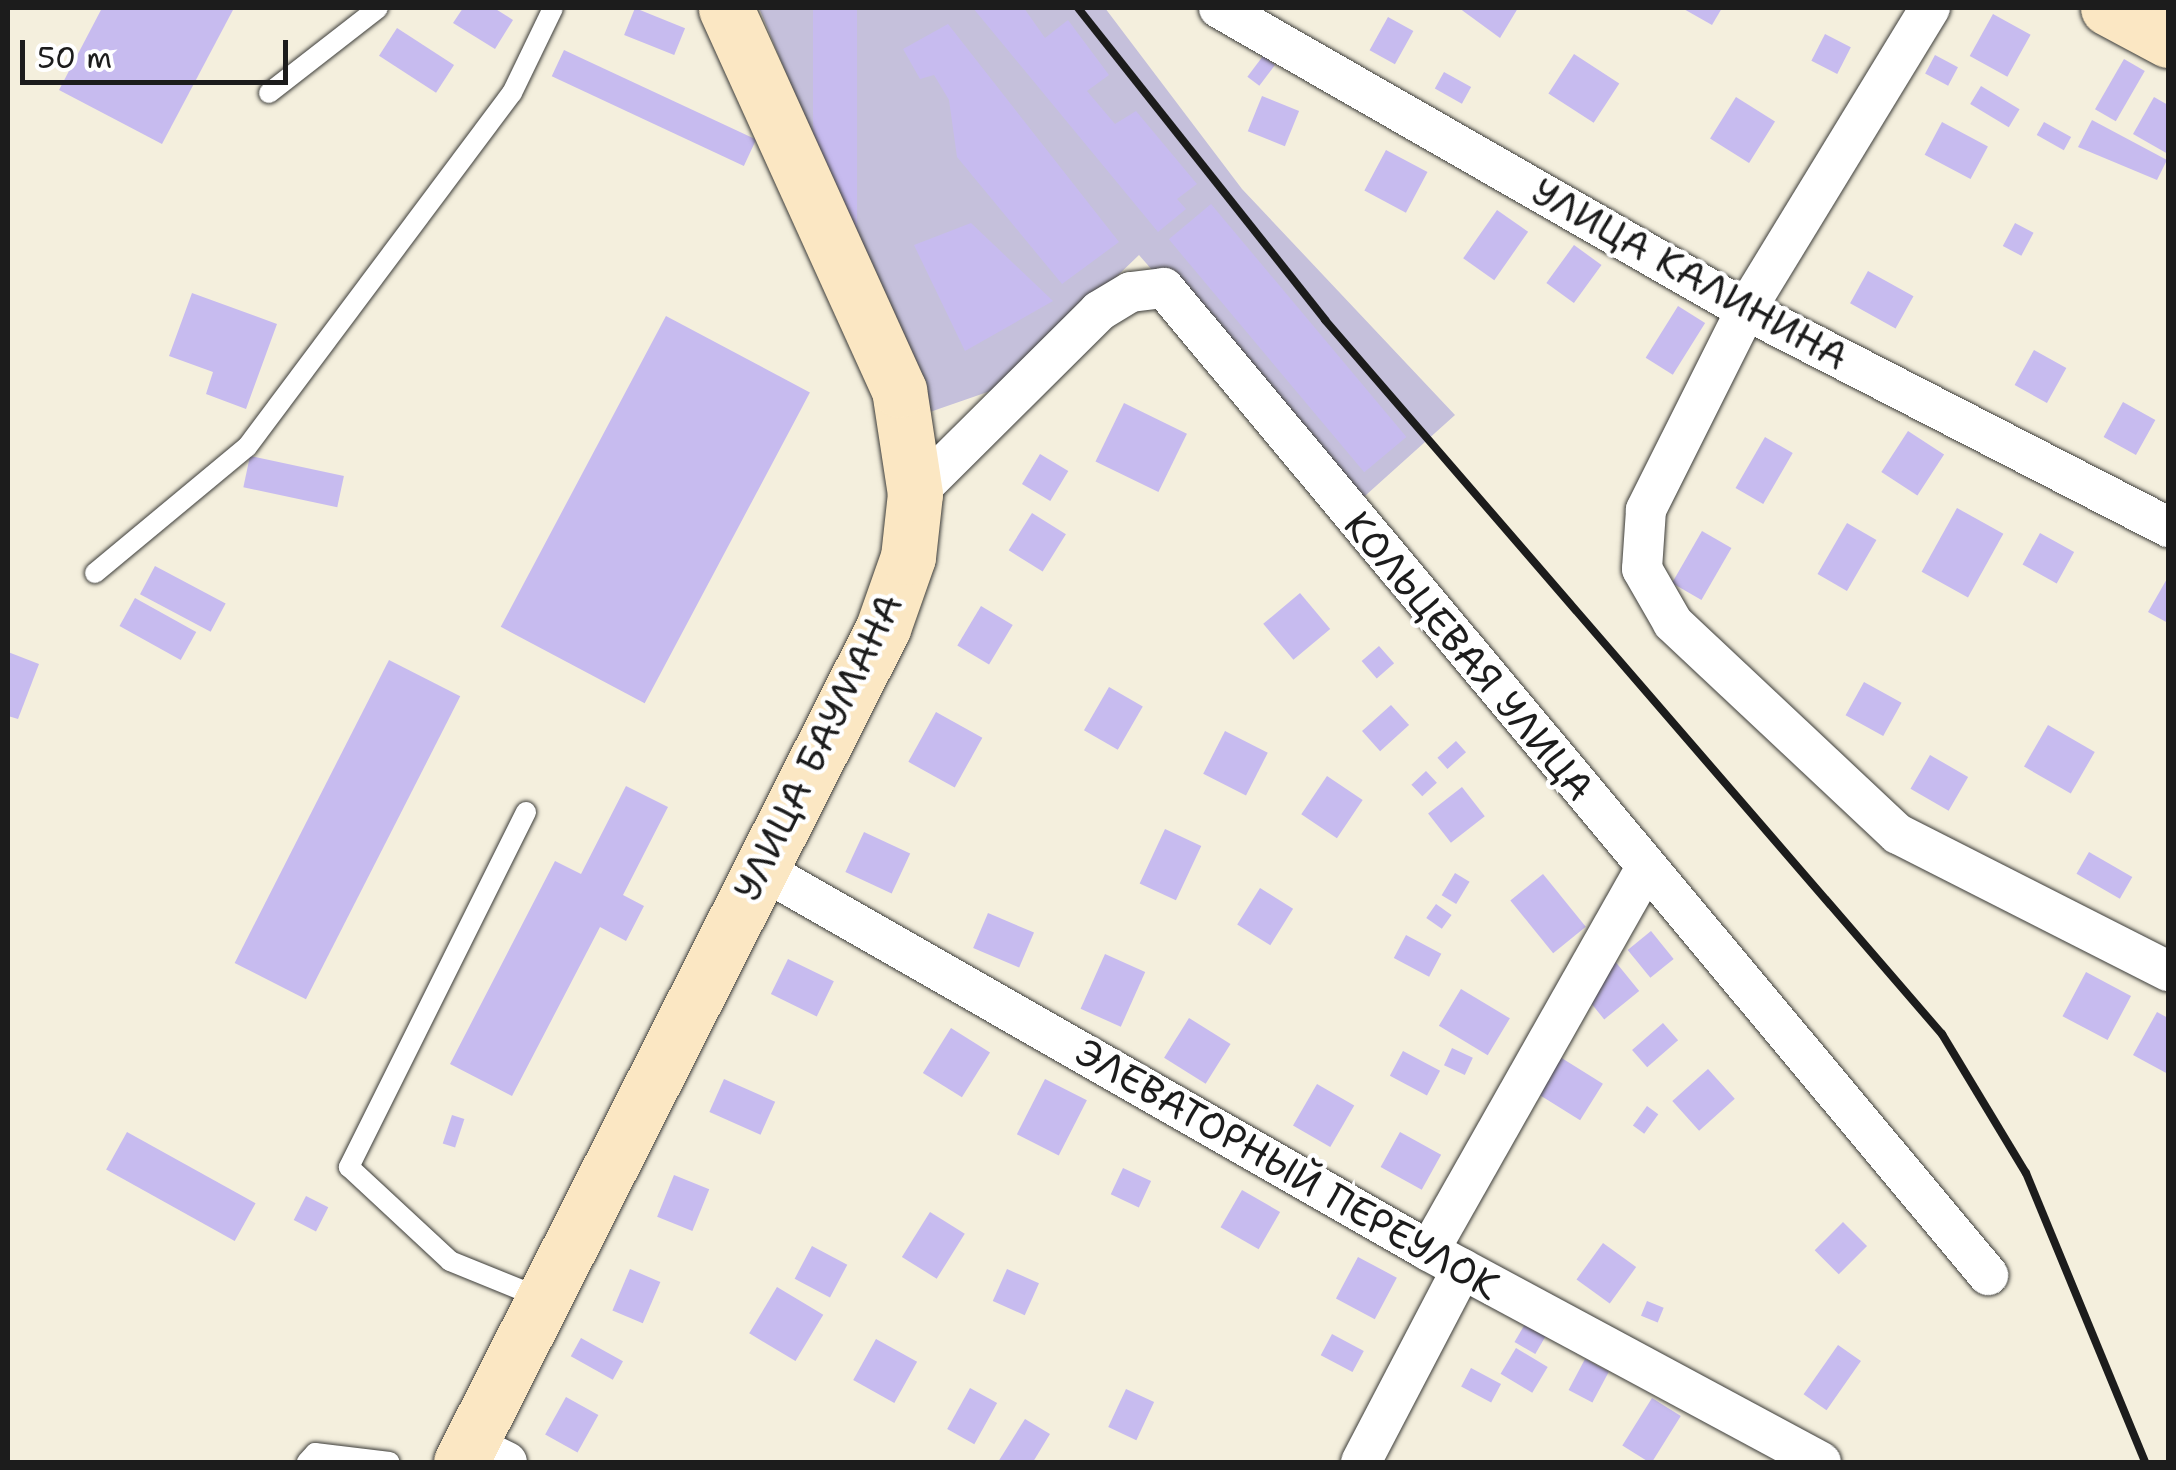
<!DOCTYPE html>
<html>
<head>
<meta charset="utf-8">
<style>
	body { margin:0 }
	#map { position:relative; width:2176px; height:1470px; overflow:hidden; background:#f4efdd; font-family:"Shantell Sans",sans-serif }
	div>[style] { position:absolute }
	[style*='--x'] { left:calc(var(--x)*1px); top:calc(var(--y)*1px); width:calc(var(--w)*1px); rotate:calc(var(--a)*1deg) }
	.industrial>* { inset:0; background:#c5c0db }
	.building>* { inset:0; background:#c7bbef; transform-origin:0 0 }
	.roads { filter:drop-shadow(0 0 2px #3c3c39) drop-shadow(0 0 2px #3c3c39) }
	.service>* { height:20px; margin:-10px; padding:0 10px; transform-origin:10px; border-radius:10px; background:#fff }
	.minor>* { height:40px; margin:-20px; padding:0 20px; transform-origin:20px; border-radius:20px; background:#fff }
	.secondary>* { height:55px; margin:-27.5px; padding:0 27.5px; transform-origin:27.5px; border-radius:27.5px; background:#fbe7c3 }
	.rail>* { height:8px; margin:-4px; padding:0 4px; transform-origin:4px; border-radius:4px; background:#1c1c1c }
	span { translate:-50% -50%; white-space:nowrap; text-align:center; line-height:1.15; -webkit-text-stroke:9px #fff; paint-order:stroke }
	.street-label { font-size:38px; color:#1c1c1c }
	.frame { position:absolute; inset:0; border:10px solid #1c1c1c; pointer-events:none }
	.scale { position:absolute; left:20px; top:40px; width:268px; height:45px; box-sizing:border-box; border:5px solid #1c1c1c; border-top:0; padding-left:12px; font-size:30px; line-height:35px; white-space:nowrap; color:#1c1c1c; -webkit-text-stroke:8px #fff; paint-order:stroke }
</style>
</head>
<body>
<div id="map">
	<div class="industrial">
		<div style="clip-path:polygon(759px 8px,1105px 8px,1242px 189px,1455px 415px,1356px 504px,1139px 255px,1002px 387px,927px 413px)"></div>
	</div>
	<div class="building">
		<div style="clip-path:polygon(102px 8px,234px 8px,162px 144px,59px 90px)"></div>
		<div style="clip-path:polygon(463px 8px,494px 8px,513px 20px,495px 49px,453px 23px)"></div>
		<div style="left:635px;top:8px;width:54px;height:29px;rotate:22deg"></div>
		<div style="left:813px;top:8px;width:44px;height:256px"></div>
		<div style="clip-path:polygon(973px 8px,1024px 8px,1045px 38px,1068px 20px,1109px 75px,1087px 91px,1115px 124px,1136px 111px,1197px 184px,1177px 199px,1186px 209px,1158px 232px)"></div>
		<div style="clip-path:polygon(1459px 8px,1518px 8px,1500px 38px)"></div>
		<div style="clip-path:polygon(1682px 8px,1722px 8px,1712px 25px)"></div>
		<div style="left:1993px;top:14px;width:43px;height:48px;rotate:29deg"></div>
		<div style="left:1388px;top:17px;width:29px;height:38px;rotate:29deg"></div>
		<div style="clip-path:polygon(948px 24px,1119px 242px,1062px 284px,957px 157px,949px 100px,934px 75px,920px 79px,903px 49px)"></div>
		<div style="left:397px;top:28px;width:68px;height:33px;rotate:33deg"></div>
		<div style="left:1825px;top:34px;width:29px;height:30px;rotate:27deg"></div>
		<div style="left:564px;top:50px;width:212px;height:29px;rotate:25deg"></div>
		<div style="left:1574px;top:54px;width:54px;height:47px;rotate:33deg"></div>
		<div style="left:1935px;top:55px;width:26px;height:21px;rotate:28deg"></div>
		<div style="left:1263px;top:56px;width:15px;height:26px;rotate:37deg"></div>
		<div style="left:2124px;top:59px;width:24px;height:58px;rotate:30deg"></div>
		<div style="left:1444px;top:72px;width:31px;height:19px;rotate:29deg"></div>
		<div style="left:1981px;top:86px;width:45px;height:21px;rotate:31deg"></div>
		<div style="left:1262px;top:96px;width:40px;height:38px;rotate:22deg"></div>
		<div style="left:1736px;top:97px;width:46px;height:49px;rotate:32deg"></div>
		<div style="clip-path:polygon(2154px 97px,2168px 105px,2168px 154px,2133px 134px)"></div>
		<div style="clip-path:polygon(2092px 120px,2167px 160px,2157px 180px,2078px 147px)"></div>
		<div style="left:1942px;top:122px;width:52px;height:37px;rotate:28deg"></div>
		<div style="left:2044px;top:122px;width:31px;height:15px;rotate:29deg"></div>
		<div style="left:1386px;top:150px;width:47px;height:46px;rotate:28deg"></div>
		<div style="left:1211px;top:204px;width:304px;height:55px;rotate:50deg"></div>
		<div style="left:1497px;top:210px;width:38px;height:59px;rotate:35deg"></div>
		<div style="clip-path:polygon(971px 223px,1053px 301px,965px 351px,914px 245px)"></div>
		<div style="left:2015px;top:223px;width:21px;height:26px;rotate:28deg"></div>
		<div style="left:1574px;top:245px;width:34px;height:47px;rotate:36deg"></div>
		<div style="left:1868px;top:271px;width:52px;height:37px;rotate:29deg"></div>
		<div style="clip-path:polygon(192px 293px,277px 324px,246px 409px,206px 394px,213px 372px,169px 356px)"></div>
		<div style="left:1678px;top:306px;width:32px;height:61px;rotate:32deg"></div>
		<div style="left:666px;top:316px;width:163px;height:352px;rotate:28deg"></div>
		<div style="left:2034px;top:350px;width:37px;height:40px;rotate:29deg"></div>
		<div style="left:2123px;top:402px;width:37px;height:40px;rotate:29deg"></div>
		<div style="left:1124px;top:403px;width:70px;height:65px;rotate:26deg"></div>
		<div style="left:1908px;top:431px;width:43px;height:49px;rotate:33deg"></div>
		<div style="left:1765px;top:437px;width:32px;height:59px;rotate:30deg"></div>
		<div style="left:1040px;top:454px;width:33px;height:35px;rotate:31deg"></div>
		<div style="left:250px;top:456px;width:96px;height:32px;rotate:12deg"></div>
		<div style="left:1957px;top:508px;width:53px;height:73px;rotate:29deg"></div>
		<div style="left:1032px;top:513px;width:40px;height:44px;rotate:32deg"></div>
		<div style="left:1847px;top:523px;width:34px;height:59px;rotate:30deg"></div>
		<div style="left:1702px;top:531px;width:34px;height:60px;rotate:30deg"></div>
		<div style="left:2040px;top:533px;width:39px;height:36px;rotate:29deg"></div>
		<div style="left:155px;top:566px;width:80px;height:32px;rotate:28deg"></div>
		<div style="clip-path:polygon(2168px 577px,2168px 623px,2148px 612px)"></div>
		<div style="left:1300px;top:593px;width:47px;height:48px;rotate:50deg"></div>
		<div style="left:135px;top:598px;width:70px;height:32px;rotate:29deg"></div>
		<div style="left:981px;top:606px;width:37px;height:46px;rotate:31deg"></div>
		<div style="left:1379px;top:646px;width:23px;height:23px;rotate:49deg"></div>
		<div style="clip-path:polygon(8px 652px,39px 664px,18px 719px,8px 716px)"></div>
		<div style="left:389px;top:660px;width:80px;height:340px;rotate:27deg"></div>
		<div style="left:1864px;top:682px;width:43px;height:38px;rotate:29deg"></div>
		<div style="left:1109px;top:687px;width:39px;height:50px;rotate:30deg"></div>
		<div style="left:1391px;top:705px;width:27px;height:39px;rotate:48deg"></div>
		<div style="left:936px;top:712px;width:53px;height:57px;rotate:29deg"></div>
		<div style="left:2048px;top:725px;width:54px;height:48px;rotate:30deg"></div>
		<div style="left:1225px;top:731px;width:48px;height:48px;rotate:27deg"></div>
		<div style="left:1456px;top:741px;width:15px;height:25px;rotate:48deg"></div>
		<div style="left:1930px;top:755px;width:44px;height:39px;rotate:30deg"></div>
		<div style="left:1426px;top:771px;width:16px;height:20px;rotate:47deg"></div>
		<div style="left:1327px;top:776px;width:43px;height:46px;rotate:34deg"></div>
		<div style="clip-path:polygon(626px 786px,668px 807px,623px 895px,644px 906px,626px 941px,600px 927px,512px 1096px,450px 1064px,555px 861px,581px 874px)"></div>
		<div style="left:1462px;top:787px;width:37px;height:43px;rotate:52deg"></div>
		<div style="left:1165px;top:829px;width:40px;height:60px;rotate:25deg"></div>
		<div style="left:864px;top:832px;width:51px;height:44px;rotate:25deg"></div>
		<div style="left:2089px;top:852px;width:50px;height:25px;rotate:30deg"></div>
		<div style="left:1455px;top:873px;width:17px;height:26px;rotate:31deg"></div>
		<div style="left:1543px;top:874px;width:68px;height:42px;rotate:51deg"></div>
		<div style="left:1260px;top:888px;width:39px;height:43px;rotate:32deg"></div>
		<div style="left:1436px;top:904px;width:19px;height:17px;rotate:35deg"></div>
		<div style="left:988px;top:913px;width:50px;height:38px;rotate:23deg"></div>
		<div style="left:1651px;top:931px;width:36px;height:30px;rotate:51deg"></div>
		<div style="left:1406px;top:935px;width:40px;height:26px;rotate:28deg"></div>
		<div style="left:1105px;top:954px;width:44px;height:60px;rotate:24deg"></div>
		<div style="left:788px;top:959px;width:51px;height:39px;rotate:26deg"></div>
		<div style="left:1614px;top:960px;width:40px;height:45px;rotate:51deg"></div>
		<div style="left:2086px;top:972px;width:51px;height:50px;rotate:28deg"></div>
		<div style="left:1461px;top:989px;width:57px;height:43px;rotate:31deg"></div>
		<div style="clip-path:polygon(2157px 1012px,2168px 1018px,2168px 1074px,2133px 1055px)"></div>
		<div style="left:1189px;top:1018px;width:49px;height:47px;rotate:32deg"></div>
		<div style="left:1663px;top:1023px;width:23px;height:41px;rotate:49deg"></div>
		<div style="left:951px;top:1028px;width:46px;height:53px;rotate:32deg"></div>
		<div style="left:1452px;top:1048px;width:23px;height:19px;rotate:25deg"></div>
		<div style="left:1403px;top:1051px;width:42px;height:28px;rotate:28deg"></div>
		<div style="left:1552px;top:1052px;width:60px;height:43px;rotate:32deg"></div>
		<div style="left:1708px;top:1069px;width:40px;height:48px;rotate:48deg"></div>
		<div style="left:724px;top:1079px;width:56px;height:36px;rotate:24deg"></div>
		<div style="left:1045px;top:1079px;width:47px;height:62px;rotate:27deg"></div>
		<div style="left:1317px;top:1084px;width:43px;height:48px;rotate:30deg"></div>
		<div style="left:1647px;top:1106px;width:14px;height:24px;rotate:36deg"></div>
		<div style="left:452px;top:1115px;width:13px;height:30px;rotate:18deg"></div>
		<div style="left:127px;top:1132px;width:147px;height:43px;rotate:29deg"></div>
		<div style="left:1400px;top:1132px;width:47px;height:40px;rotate:29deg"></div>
		<div style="left:1123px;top:1168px;width:31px;height:29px;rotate:25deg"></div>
		<div style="left:674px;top:1175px;width:38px;height:45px;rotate:22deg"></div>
		<div style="left:1242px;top:1190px;width:44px;height:43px;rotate:30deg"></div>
		<div style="left:306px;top:1196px;width:25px;height:27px;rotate:27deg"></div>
		<div style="left:930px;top:1212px;width:41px;height:53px;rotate:32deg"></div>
		<div style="left:1843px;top:1222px;width:34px;height:40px;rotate:45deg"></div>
		<div style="left:1603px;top:1243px;width:41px;height:45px;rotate:36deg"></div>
		<div style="left:812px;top:1246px;width:40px;height:37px;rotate:28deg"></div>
		<div style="left:1358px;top:1257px;width:44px;height:47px;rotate:28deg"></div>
		<div style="left:630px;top:1269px;width:33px;height:45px;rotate:23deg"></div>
		<div style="left:1007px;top:1269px;width:35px;height:35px;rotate:24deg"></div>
		<div style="left:777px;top:1287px;width:54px;height:54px;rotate:31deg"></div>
		<div style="left:1647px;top:1301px;width:18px;height:16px;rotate:22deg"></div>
		<div style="left:1529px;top:1317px;width:24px;height:29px;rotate:30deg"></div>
		<div style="left:1332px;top:1334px;width:36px;height:24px;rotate:28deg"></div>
		<div style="left:581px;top:1338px;width:48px;height:21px;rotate:29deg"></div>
		<div style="left:876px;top:1339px;width:47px;height:47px;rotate:29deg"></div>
		<div style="left:1838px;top:1345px;width:28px;height:60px;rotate:35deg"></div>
		<div style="left:1516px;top:1348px;width:37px;height:30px;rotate:31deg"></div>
		<div style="left:1585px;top:1359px;width:27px;height:35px;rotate:28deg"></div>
		<div style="left:1471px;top:1368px;width:34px;height:21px;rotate:28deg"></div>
		<div style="left:970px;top:1388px;width:31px;height:47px;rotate:29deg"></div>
		<div style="left:1126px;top:1389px;width:31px;height:42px;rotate:25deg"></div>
		<div style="left:566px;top:1397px;width:37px;height:43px;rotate:29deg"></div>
		<div style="left:1652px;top:1398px;width:34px;height:56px;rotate:32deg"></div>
		<div style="clip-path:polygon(1025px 1419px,1050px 1434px,1033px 1462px,998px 1462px)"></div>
	</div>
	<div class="roads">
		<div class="service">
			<div style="--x:269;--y:93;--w:138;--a:-37.9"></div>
			<div style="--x:95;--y:573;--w:197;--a:-39.7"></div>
			<div style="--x:247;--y:447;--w:442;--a:-53.2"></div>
			<div style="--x:512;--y:93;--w:94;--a:-64.2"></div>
			<div style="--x:526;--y:812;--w:397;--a:116.5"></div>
			<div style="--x:349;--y:1167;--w:138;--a:42.9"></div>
			<div style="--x:450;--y:1261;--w:98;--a:22.1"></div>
			<div style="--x:307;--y:1462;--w:12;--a:-48"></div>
			<div style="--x:315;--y:1453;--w:75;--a:6.9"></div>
		</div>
		<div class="minor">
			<div style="--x:1219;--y:8;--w:607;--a:29.82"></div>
			<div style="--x:1746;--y:310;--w:475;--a:27.2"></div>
			<div style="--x:1930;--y:8;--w:354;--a:121.4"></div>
			<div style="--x:1746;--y:310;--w:224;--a:116.6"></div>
			<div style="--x:1646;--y:510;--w:59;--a:93.9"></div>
			<div style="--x:1642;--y:569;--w:62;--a:60.1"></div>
			<div style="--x:1673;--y:623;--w:308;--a:43.2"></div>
			<div style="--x:1898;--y:834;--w:303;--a:26.9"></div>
			<div style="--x:915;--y:494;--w:260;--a:-44.8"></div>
			<div style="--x:1099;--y:311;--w:37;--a:-31"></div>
			<div style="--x:1131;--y:292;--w:33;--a:-7"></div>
			<div style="--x:1164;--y:288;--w:1286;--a:50.14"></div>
			<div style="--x:759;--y:868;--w:772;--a:29.75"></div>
			<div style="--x:1429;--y:1251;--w:445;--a:28.3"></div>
			<div style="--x:1429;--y:1251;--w:440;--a:-60.5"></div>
			<div style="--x:470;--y:1444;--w:41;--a:25.9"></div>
			<div style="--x:1361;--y:1462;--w:218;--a:-62.4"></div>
		</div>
		<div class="secondary">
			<div style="--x:2108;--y:8;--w:68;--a:28.1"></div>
			<div style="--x:461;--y:1462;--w:935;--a:-63.16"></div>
			<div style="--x:883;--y:628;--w:75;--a:-70.6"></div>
			<div style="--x:908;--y:557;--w:63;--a:-83.7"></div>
			<div style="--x:915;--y:494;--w:105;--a:-98.7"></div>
			<div style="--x:899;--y:390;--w:419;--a:-114.4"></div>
		</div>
	</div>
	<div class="rail">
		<div style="--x:1078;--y:8;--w:398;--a:51.6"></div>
		<div style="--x:1325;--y:320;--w:944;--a:49.17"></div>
		<div style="--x:1942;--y:1034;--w:162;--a:58.9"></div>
		<div style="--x:2026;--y:1173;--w:313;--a:67.6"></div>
	</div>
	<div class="street-label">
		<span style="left:1690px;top:274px;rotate:29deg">УЛИЦА КАЛИНИНА</span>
		<span style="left:1469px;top:656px;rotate:50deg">КОЛЬЦЕВАЯ УЛИЦА</span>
		<span style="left:818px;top:747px;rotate:-64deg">УЛИЦА БАУМАНА</span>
		<span style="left:1288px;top:1169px;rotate:30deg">ЭЛЕВАТОРНЫЙ ПЕРЕУЛОК</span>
	</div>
	<div class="frame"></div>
	<div class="scale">50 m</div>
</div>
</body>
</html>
